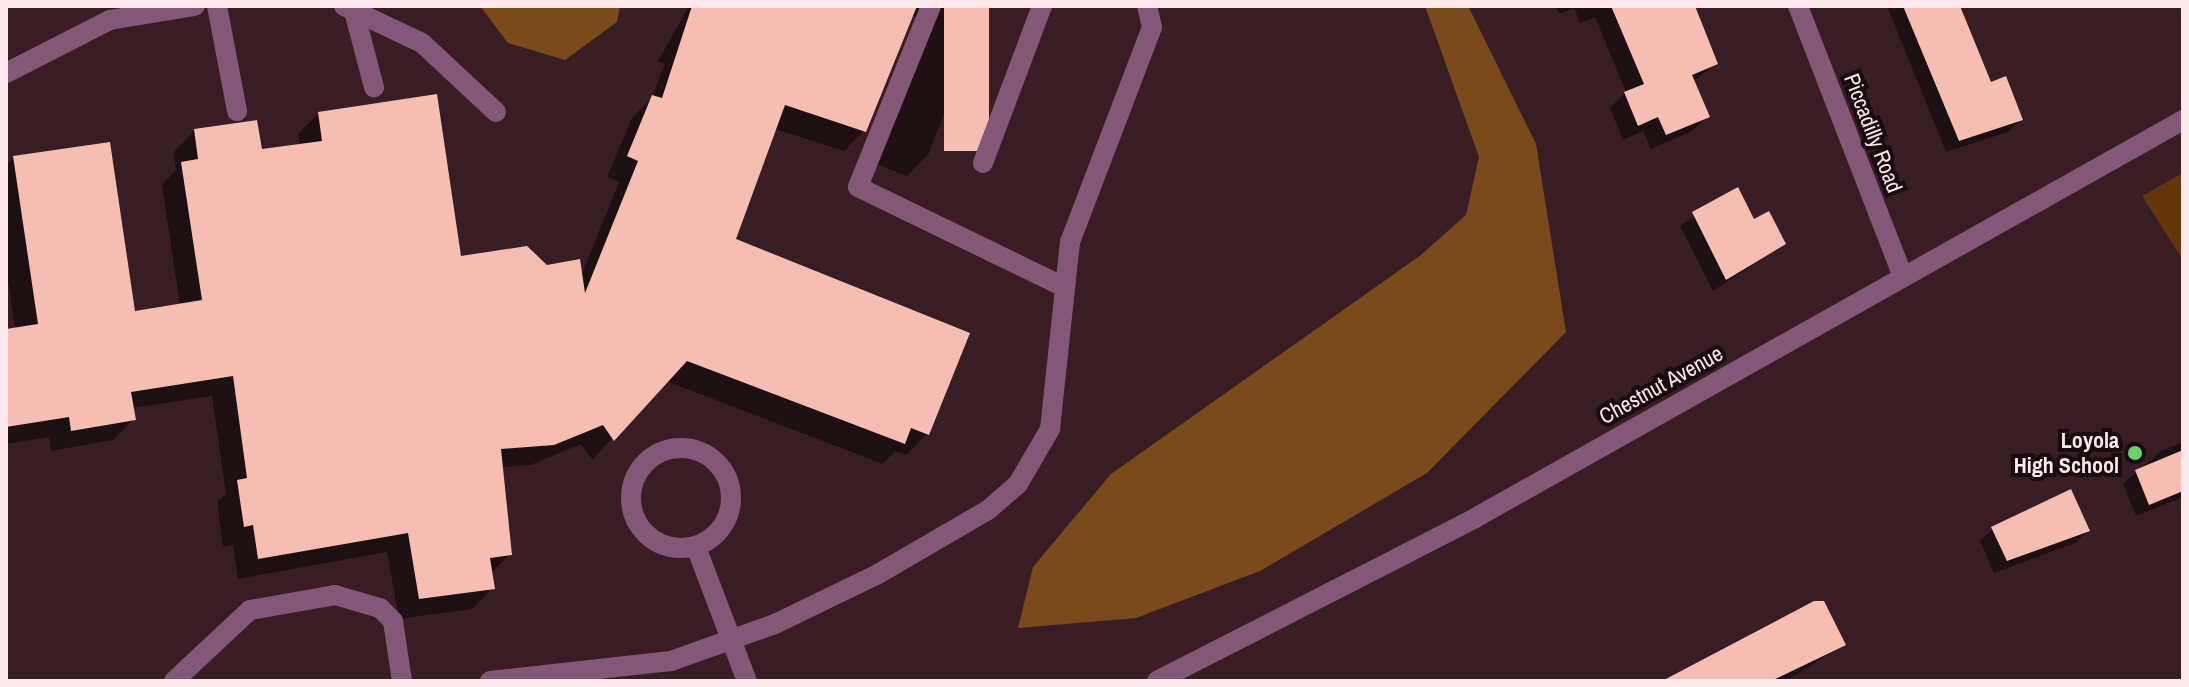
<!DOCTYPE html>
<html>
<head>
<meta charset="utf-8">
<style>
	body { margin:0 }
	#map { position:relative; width:2189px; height:687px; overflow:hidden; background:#381e24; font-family:"Archivo Narrow",sans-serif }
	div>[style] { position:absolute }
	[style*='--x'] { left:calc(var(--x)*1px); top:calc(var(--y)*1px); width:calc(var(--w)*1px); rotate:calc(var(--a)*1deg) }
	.green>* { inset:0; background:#623606 }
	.forest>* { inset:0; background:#7b4a1b }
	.shadow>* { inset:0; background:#0007 }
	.building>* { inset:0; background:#f6beb2; transform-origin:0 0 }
	.service>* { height:20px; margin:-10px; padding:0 10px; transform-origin:10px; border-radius:10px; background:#845678 }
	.service>.ring { margin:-10px; padding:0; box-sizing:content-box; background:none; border:20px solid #845678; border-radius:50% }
	.minor>* { height:20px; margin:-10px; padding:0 10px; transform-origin:10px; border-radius:10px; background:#845678 }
	.dots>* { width:22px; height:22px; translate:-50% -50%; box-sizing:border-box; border:4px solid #180c0f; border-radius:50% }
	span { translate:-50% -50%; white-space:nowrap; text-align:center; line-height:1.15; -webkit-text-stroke:8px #180c0f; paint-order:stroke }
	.street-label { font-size:22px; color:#fce9ed }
	.poi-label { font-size:22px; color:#fce9ed; font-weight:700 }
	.right { translate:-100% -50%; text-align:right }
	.frame { position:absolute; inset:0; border:8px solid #fce9ed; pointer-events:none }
</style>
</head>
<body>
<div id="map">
	<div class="green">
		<div style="clip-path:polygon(2183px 173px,2183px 260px,2142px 196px)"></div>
	</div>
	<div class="forest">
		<div style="clip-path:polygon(480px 6px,620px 6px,617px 22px,565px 60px,508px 43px)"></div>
		<div style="clip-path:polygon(1425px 6px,1468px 6px,1536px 144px,1566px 332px,1427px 473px,1260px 571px,1136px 618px,1018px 628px,1033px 567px,1111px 474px,1421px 255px,1466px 215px,1479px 157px)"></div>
	</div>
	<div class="shadow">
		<div style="clip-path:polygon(689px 6px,987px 6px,928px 155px,907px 176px,871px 162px,921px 19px,911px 15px,865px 130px,844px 151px,775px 129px,734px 241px,927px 434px,906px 455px,895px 451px,883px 464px,666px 381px,592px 460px,581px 444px,531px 465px,501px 467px,510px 554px,491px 573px,493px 588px,472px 609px,399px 619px,387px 552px,238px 579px,233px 545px,223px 547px,217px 502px,226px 494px,212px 396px,132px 408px,134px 419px,113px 440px,51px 451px,49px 437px,6px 444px,6px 331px,15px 330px,6px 266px,6px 166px,14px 158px,133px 313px,180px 306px,162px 184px,176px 170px,174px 152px,194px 131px,260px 152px,300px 146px,298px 134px,319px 113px,459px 258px,581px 276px,619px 182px,607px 177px,632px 118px,651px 99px,665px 64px,658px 61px)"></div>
		<div style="clip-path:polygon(1556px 6px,1692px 6px,1716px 63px,1693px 82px,1707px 116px,1692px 131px,1651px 149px,1643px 131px,1623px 140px,1610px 108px,1626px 92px,1595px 17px,1580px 23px,1574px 8px,1559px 14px)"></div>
		<div style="clip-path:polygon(1887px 6px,1957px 6px,1990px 84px,2021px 119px,2008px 132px,1946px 152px)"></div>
		<div style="clip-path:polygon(1737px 190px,1754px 221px,1784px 244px,1713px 291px,1680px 226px)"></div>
		<div style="clip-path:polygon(2183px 442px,2183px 497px,2136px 516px,2123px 484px,2161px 451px)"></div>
		<div style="clip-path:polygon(1993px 529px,2088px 530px,2075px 543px,1994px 573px,1980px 541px)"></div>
		<div style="clip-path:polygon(1843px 645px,1786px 681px,1671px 681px)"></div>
	</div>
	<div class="building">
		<div style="clip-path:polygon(692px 6px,917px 6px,866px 132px,785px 105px,736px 239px,970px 333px,929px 435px,911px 428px,905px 444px,687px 361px,614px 441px,603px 425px,554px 445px,501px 449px,512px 555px,490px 558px,495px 589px,419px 599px,408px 533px,258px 559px,253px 525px,244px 527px,237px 480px,247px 478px,233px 376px,131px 392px,136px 420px,71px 431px,69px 417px,6px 427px,6px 329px,38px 324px,13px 156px,110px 142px,135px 311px,202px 300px,181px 162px,198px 159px,194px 129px,257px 120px,262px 149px,322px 141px,318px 112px,437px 94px,461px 256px,527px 246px,547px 265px,580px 259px,585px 293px,638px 161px,627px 156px,652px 95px,662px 98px)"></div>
		<div style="left:944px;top:6px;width:45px;height:145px"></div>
		<div style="clip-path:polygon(1611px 6px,1695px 6px,1718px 64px,1692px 75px,1710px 117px,1666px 135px,1658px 117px,1638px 126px,1624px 92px,1644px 84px)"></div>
		<div style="clip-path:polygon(1903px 6px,1960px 6px,1991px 82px,2006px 76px,2023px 120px,1959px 141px)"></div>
		<div style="clip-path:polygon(1738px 187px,1754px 219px,1769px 211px,1786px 244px,1726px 280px,1692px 212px)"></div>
		<div style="clip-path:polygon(2183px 450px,2183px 491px,2149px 505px,2135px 470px)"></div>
		<div style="clip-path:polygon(2071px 489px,2090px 531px,2007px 561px,1991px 527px)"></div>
		<div style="clip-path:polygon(1814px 601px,1824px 601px,1846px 645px,1771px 681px,1662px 681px)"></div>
	</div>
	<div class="service">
		<div style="--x:217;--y:6;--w:107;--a:79.2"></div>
		<div style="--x:344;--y:6;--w:86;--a:25.4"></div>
		<div style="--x:422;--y:43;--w:101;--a:43"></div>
		<div style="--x:931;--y:6;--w:195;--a:112"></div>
		<div style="--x:858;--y:187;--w:225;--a:25.9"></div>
		<div style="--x:354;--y:11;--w:79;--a:75.3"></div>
		<div style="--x:6;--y:73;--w:117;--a:-27"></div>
		<div style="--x:110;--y:20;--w:86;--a:-9.4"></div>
		<div style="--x:983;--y:163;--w:168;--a:-69.4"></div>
		<div class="ring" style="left:631px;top:448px;width:80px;height:80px"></div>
		<div style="--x:696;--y:547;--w:143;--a:69.2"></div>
		<div style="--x:174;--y:681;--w:104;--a:-43.1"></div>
		<div style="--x:250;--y:610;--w:86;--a:-10"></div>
		<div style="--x:335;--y:595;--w:47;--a:16.1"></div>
		<div style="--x:380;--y:608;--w:18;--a:45"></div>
		<div style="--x:393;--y:621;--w:61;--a:81.5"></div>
		<div style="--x:490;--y:681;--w:182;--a:-6.3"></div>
		<div style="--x:671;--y:661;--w:110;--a:-19.6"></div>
		<div style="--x:775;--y:624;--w:114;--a:-25.9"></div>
		<div style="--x:878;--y:574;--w:127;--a:-30.2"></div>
		<div style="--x:988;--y:510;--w:40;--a:-41"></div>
		<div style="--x:1018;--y:484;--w:64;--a:-59.8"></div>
		<div style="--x:1050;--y:429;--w:188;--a:-83.9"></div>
		<div style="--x:1070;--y:242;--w:230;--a:-69.1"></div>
		<div style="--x:1152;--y:27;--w:22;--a:-103"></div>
	</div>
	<div class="minor">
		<div style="--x:1798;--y:6;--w:291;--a:68.8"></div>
		<div style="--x:1157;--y:681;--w:357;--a:-27.1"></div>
		<div style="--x:1475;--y:518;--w:812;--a:-29.34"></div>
	</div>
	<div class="dots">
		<div style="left:2135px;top:453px;background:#64d468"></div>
	</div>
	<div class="street-label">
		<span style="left:1873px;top:133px;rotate:69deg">Piccadilly Road</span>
		<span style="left:1661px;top:385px;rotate:-29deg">Chestnut Avenue</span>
	</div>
	<div class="poi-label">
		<span class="right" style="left:2119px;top:453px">Loyola<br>High School</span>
	</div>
	<div class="frame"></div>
</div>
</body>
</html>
